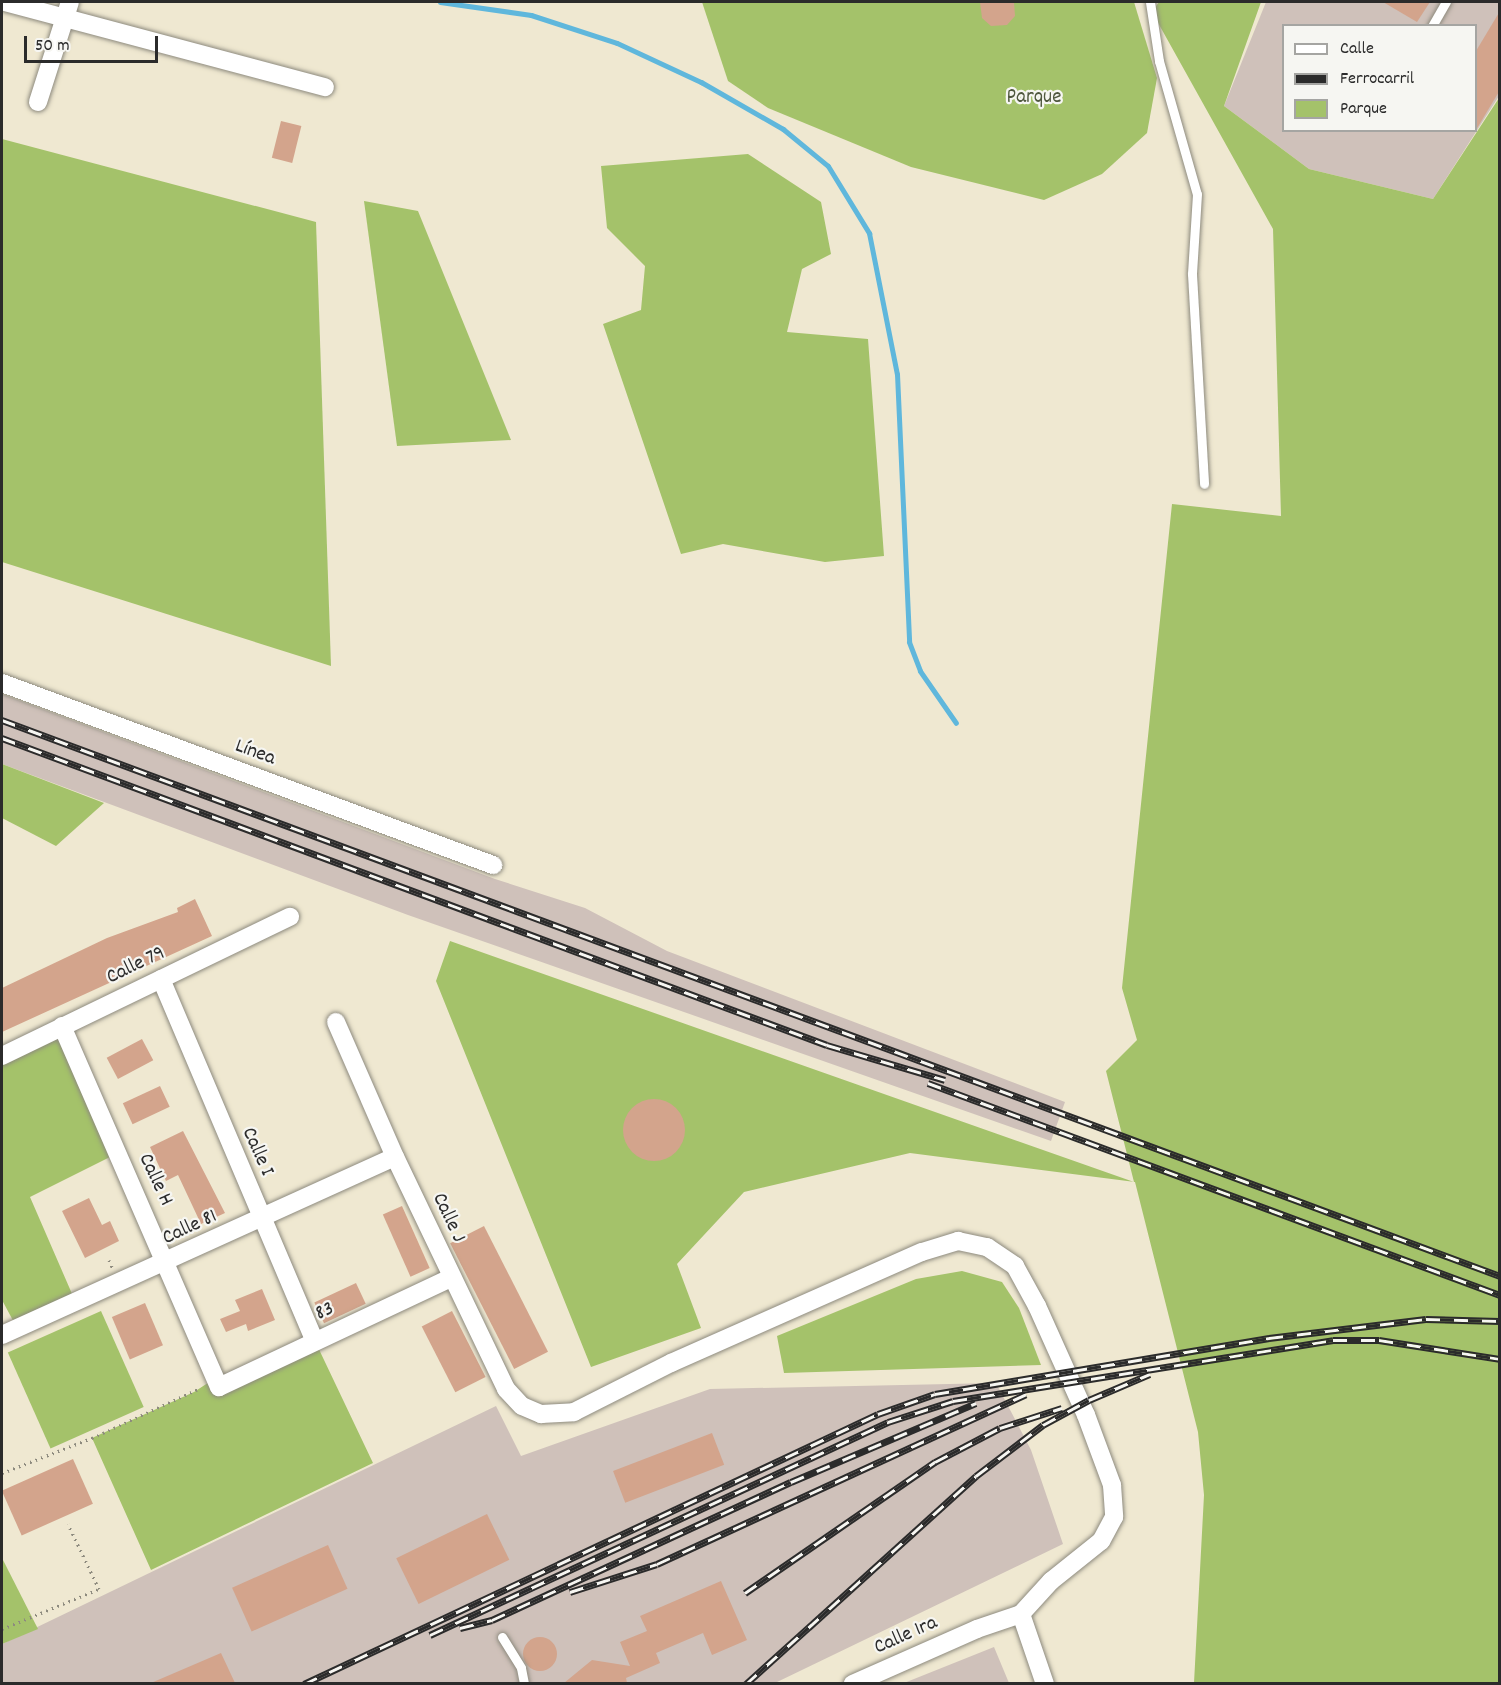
<!DOCTYPE html>
<html>
<head>
<meta charset="utf-8">
<style>
	body { margin:0 }
	#map { position:relative; width:1501px; height:1685px; overflow:hidden; background:#efe8d1; font-family:Dekko,sans-serif }
	div>[style] { position:absolute }
	[style*='--x'] { left:calc(var(--x)*1px); top:calc(var(--y)*1px); width:calc(var(--w)*1px); rotate:calc(var(--a)*1deg) }
	.industrial>* { inset:0; background:#cfc1ba }
	.green>* { inset:0; background:#a4c26a; transform-origin:0 0 }
	.stream>* { height:5px; margin:-2.5px; padding:0 2.5px; transform-origin:2.5px; border-radius:2.5px; background:#5fb7dc }
	.building>* { inset:0; background:#d3a48c; transform-origin:0 0 }
	.round { border-radius:50% }
	.path>* { height:3px; margin-top:-1.5px; transform-origin:0; background:repeating-linear-gradient(90deg,#8d8a7e 0 1.5px,transparent 0 6px) }
	.roads { filter:drop-shadow(0 0 2px #8d8a7e) drop-shadow(0 0 2px #8d8a7e) }
	.service>* { height:9px; margin:-4.5px; padding:0 4.5px; transform-origin:4.5px; border-radius:4.5px; background:#fff }
	.minor>* { height:18px; margin:-9px; padding:0 9px; transform-origin:9px; border-radius:9px; background:#fff }
	.rail>* { height:7px; margin-top:-3.5px; transform-origin:0; background:repeating-linear-gradient(90deg,#f6f6f2 0 14px,#2b2b2b 0 28px); box-sizing:border-box; border-block:2px solid #2b2b2b }
	span { translate:-50% -50%; white-space:nowrap; text-align:center; line-height:1.15; -webkit-text-stroke:4.5px #f6f6f2; paint-order:stroke }
	.park-label { font-size:21px; color:#4f583e }
	.street-label { font-size:21px; color:#2b2b2b }
	.frame { position:absolute; inset:0; border:3px solid #2b2b2b; pointer-events:none }
	.legend { position:absolute; left:1282px; top:24px; width:195px; height:108px; box-sizing:border-box; background:#f6f6f2; border:2px solid #a5a5a2; margin:0; padding:8px 10px; list-style:none; font-size:18px; color:#2b2b2b }
	.legend li { display:flex; align-items:center; gap:12px; height:30px }
	.legend b { width:30px; border:2px solid #a5a5a2 }
	.scale { position:absolute; left:24px; top:36px; width:134px; height:27px; box-sizing:border-box; border:3px solid #2b2b2b; border-top:0; padding-left:8px; font-size:18px; line-height:21px; white-space:nowrap; color:#2b2b2b; -webkit-text-stroke:4px #f6f6f2; paint-order:stroke }
</style>
</head>
<body>
<div id="map">
	<div class="industrial">
		<div style="clip-path:polygon(evenodd,1266px 2px,1499px 2px,1499px 96px,1433px 199px,1309px 169px,1224px 106px,1266px 2px,1284px 26px,1476px 26px,1476px 130px,1284px 130px,1284px 26px)"></div>
		<div style="clip-path:polygon(2px 694px,495px 879px,585px 908px,667px 951px,1065px 1102px,1051px 1141px,408px 915px,2px 764px)"></div>
		<div style="clip-path:polygon(996px 1383px,1031px 1450px,1063px 1544px,775px 1683px,2px 1684px,2px 1644px,496px 1406px,521px 1456px,710px 1389px)"></div>
		<div style="clip-path:polygon(994px 1647px,1009px 1683px,904px 1683px)"></div>
	</div>
	<div class="green">
		<div style="clip-path:polygon(702px 2px,1134px 2px,1157px 78px,1147px 133px,1102px 174px,1044px 200px,911px 167px,768px 108px,728px 81px)"></div>
		<div style="clip-path:polygon(1159px 2px,1261px 2px,1224px 106px,1309px 169px,1433px 199px,1499px 98px,1499px 1683px,1194px 1683px,1204px 1495px,1198px 1432px,1135px 1182px,910px 1153px,744px 1192px,677px 1264px,701px 1328px,591px 1367px,436px 981px,450px 941px,1134px 1182px,1106px 1071px,1137px 1040px,1122px 988px,1172px 504px,1281px 516px,1273px 229px,1152px 12px)"></div>
		<div style="clip-path:polygon(2px 139px,316px 222px,331px 666px,2px 562px)"></div>
		<div style="clip-path:polygon(748px 154px,821px 202px,831px 254px,802px 269px,787px 332px,868px 339px,884px 556px,825px 562px,723px 544px,681px 554px,603px 324px,641px 310px,645px 266px,607px 228px,601px 166px)"></div>
		<div style="clip-path:polygon(364px 201px,418px 211px,511px 440px,397px 446px)"></div>
		<div style="clip-path:polygon(2px 764px,104px 803px,56px 846px,2px 818px)"></div>
		<div style="clip-path:polygon(62px 1026px,118px 1153px,30px 1197px,76px 1303px,17px 1328px,2px 1300px,2px 1056px)"></div>
		<div style="clip-path:polygon(962px 1271px,1002px 1282px,1019px 1308px,1041px 1365px,784px 1373px,777px 1336px,916px 1279px)"></div>
		<div style="left:101px;top:1311px;width:105px;height:102px;rotate:66deg"></div>
		<div style="clip-path:polygon(315px 1341px,373px 1463px,151px 1570px,92px 1438px,194px 1392px,217px 1377px,219px 1386px)"></div>
		<div style="clip-path:polygon(2px 1558px,38px 1629px,2px 1644px)"></div>
	</div>
	<div class="stream">
		<div style="--x:440;--y:2;--w:92;--a:8.1"></div>
		<div style="--x:531;--y:15;--w:90;--a:18"></div>
		<div style="--x:617;--y:43;--w:93;--a:24.9"></div>
		<div style="--x:701;--y:82;--w:95;--a:29.8"></div>
		<div style="--x:783;--y:129;--w:58;--a:39.4"></div>
		<div style="--x:828;--y:166;--w:79;--a:58.5"></div>
		<div style="--x:869;--y:233;--w:144;--a:78.8"></div>
		<div style="--x:897;--y:374;--w:268;--a:87.4"></div>
		<div style="--x:909;--y:642;--w:31;--a:69"></div>
		<div style="--x:920;--y:671;--w:63;--a:55.3"></div>
	</div>
	<div class="building">
		<div style="clip-path:polygon(980px 2px,1014px 2px,1015px 16px,1007px 25px,991px 26px,982px 18px)"></div>
		<div style="clip-path:polygon(1383px 2px,1430px 2px,1417px 22px)"></div>
		<div style="clip-path:polygon(1500px 11px,1500px 90px,1476px 130px,1476px 51px)"></div>
		<div style="left:281px;top:121px;width:21px;height:38px;rotate:14deg"></div>
		<div style="clip-path:polygon(195px 899px,212px 936px,2px 1032px,2px 988px,107px 938px,178px 912px,177px 908px)"></div>
		<div style="left:142px;top:1039px;width:24px;height:40px;rotate:62deg"></div>
		<div style="left:160px;top:1086px;width:23px;height:41px;rotate:65deg"></div>
		<div class="round" style="left:623px;top:1099px;width:62px;height:62px"></div>
		<div style="clip-path:polygon(183px 1131px,225px 1213px,201px 1224px,178px 1175px,166px 1181px,150px 1147px)"></div>
		<div style="clip-path:polygon(89px 1198px,102px 1225px,110px 1221px,119px 1241px,85px 1258px,62px 1211px)"></div>
		<div style="left:402px;top:1206px;width:68px;height:21px;rotate:66deg"></div>
		<div style="left:484px;top:1226px;width:141px;height:38px;rotate:63deg"></div>
		<div style="left:356px;top:1283px;width:23px;height:46px;rotate:65deg"></div>
		<div style="clip-path:polygon(262px 1289px,275px 1320px,248px 1331px,246px 1324px,226px 1332px,220px 1319px,240px 1311px,235px 1300px)"></div>
		<div style="left:145px;top:1303px;width:46px;height:36px;rotate:67deg"></div>
		<div style="left:452px;top:1311px;width:74px;height:34px;rotate:63deg"></div>
		<div style="left:712px;top:1433px;width:34px;height:106px;rotate:69deg"></div>
		<div style="left:73px;top:1459px;width:49px;height:78px;rotate:66deg"></div>
		<div style="left:487px;top:1514px;width:51px;height:101px;rotate:64deg"></div>
		<div style="left:328px;top:1545px;width:48px;height:105px;rotate:66deg"></div>
		<div style="clip-path:polygon(721px 1581px,747px 1640px,712px 1655px,703px 1633px,656px 1653px,660px 1663px,626px 1678px,627px 1683px,564px 1683px,592px 1660px,630px 1666px,620px 1642px,647px 1631px,640px 1616px)"></div>
		<div class="round" style="left:523px;top:1637px;width:34px;height:34px"></div>
		<div style="clip-path:polygon(221px 1653px,235px 1683px,151px 1683px)"></div>
	</div>
	<div class="path">
		<div style="--x:109;--y:1260;--w:8;--a:67"></div>
		<div style="--x:2;--y:1473;--w:97;--a:-21.3"></div>
		<div style="--x:92;--y:1438;--w:119;--a:-24.8"></div>
		<div style="--x:2;--y:1629;--w:105;--a:-22.4"></div>
		<div style="--x:99;--y:1589;--w:72;--a:-115.5"></div>
	</div>
	<div class="roads">
		<div class="service">
			<div style="--x:1150;--y:2;--w:60;--a:81.3"></div>
			<div style="--x:1159;--y:61;--w:138;--a:74.1"></div>
			<div style="--x:1197;--y:194;--w:80;--a:93.6"></div>
			<div style="--x:1192;--y:274;--w:210;--a:86.7"></div>
			<div style="--x:1432;--y:26;--w:28;--a:-60"></div>
			<div style="--x:502;--y:1637;--w:36;--a:58"></div>
			<div style="--x:521;--y:1668;--w:16;--a:79"></div>
		</div>
		<div class="minor">
			<div style="--x:5;--y:2;--w:331;--a:14.9"></div>
			<div style="--x:38;--y:102;--w:105;--a:-72.3"></div>
			<div style="--x:2;--y:683;--w:524;--a:20.34"></div>
			<div style="--x:161;--y:979;--w:393;--a:67"></div>
			<div style="--x:336;--y:1022;--w:147;--a:66.4"></div>
			<div style="--x:395;--y:1157;--w:257;--a:64.4"></div>
			<div style="--x:506;--y:1389;--w:23;--a:47"></div>
			<div style="--x:522;--y:1406;--w:21;--a:23"></div>
			<div style="--x:541;--y:1414;--w:33;--a:-3"></div>
			<div style="--x:574;--y:1412;--w:109;--a:-26.8"></div>
			<div style="--x:671;--y:1363;--w:274;--a:-23.9"></div>
			<div style="--x:922;--y:1252;--w:38;--a:-17"></div>
			<div style="--x:958;--y:1241;--w:30;--a:12"></div>
			<div style="--x:987;--y:1247;--w:34;--a:34"></div>
			<div style="--x:1015;--y:1266;--w:46;--a:61.2"></div>
			<div style="--x:1037;--y:1306;--w:120;--a:65.8"></div>
			<div style="--x:1086;--y:1415;--w:75;--a:69.6"></div>
			<div style="--x:1112;--y:1485;--w:32;--a:86"></div>
			<div style="--x:1114;--y:1517;--w:27;--a:118"></div>
			<div style="--x:1101;--y:1541;--w:64;--a:141.3"></div>
			<div style="--x:1051;--y:1581;--w:45;--a:132.3"></div>
			<div style="--x:1021;--y:1614;--w:46;--a:161.2"></div>
			<div style="--x:977;--y:1629;--w:136;--a:156.1"></div>
			<div style="--x:62;--y:1026;--w:394;--a:66.5"></div>
			<div style="--x:219;--y:1387;--w:256;--a:-25.2"></div>
			<div style="--x:2;--y:1056;--w:320;--a:-25.8"></div>
			<div style="--x:2;--y:1335;--w:431;--a:-24.4"></div>
			<div style="--x:1021;--y:1614;--w:74;--a:71.1"></div>
		</div>
	</div>
	<div class="rail">
		<div style="--x:2;--y:720;--w:1598;--a:20.36"></div>
		<div style="--x:2;--y:738;--w:880;--a:20.41"></div>
		<div style="--x:827;--y:1045;--w:123;--a:16.5"></div>
		<div style="--x:928;--y:1083;--w:610;--a:20.34"></div>
		<div style="--x:570;--y:1592;--w:91;--a:-17.8"></div>
		<div style="--x:657;--y:1564;--w:406;--a:-24.7"></div>
		<div style="--x:745;--y:1593;--w:231;--a:-34.6"></div>
		<div style="--x:935;--y:1462;--w:73;--a:-27.6"></div>
		<div style="--x:1000;--y:1428;--w:65;--a:-17.9"></div>
		<div style="--x:460;--y:1628;--w:33;--a:-14"></div>
		<div style="--x:492;--y:1620;--w:329;--a:-24.8"></div>
		<div style="--x:791;--y:1482;--w:201;--a:-23.1"></div>
		<div style="--x:430;--y:1635;--w:505;--a:-24.94"></div>
		<div style="--x:888;--y:1422;--w:68;--a:-17.9"></div>
		<div style="--x:953;--y:1401;--w:385;--a:-9.1"></div>
		<div style="--x:1333;--y:1340;--w:46;--a:0"></div>
		<div style="--x:1379;--y:1340;--w:122;--a:8.9"></div>
		<div style="--x:304;--y:1684;--w:634;--a:-25.19"></div>
		<div style="--x:878;--y:1414;--w:60;--a:-19.3"></div>
		<div style="--x:935;--y:1394;--w:339;--a:-9.5"></div>
		<div style="--x:1269;--y:1338;--w:158;--a:-6.9"></div>
		<div style="--x:1426;--y:1319;--w:74;--a:1.5"></div>
		<div style="--x:746;--y:1684;--w:310;--a:-42.1"></div>
		<div style="--x:976;--y:1476;--w:84;--a:-37.3"></div>
		<div style="--x:1043;--y:1425;--w:52;--a:-28.5"></div>
		<div style="--x:1089;--y:1400;--w:66;--a:-23.1"></div>
	</div>
	<div class="park-label">
		<span style="left:1034px;top:98px">Parque</span>
	</div>
	<div class="street-label">
		<span style="left:255px;top:753px;rotate:20deg">Línea</span>
		<span style="left:136px;top:966px;rotate:-26deg">Calle 79</span>
		<span style="left:257px;top:1152px;rotate:66deg">Calle I</span>
		<span style="left:155px;top:1180px;rotate:65deg">Calle H</span>
		<span style="left:448px;top:1218px;rotate:65deg">Calle J</span>
		<span style="left:190px;top:1228px;rotate:-25deg">Calle 81</span>
		<span style="left:325px;top:1312px;rotate:-25deg">83</span>
		<span style="left:906px;top:1636px;rotate:-24deg">Calle 1ra</span>
	</div>
	<div class="frame"></div>
	<ul class="legend">
	<li><b style="height:8px;background:#fff"></b>Calle</li>
	<li><b style="height:8px;background:#2b2b2b"></b>Ferrocarril</li>
	<li><b style="height:16px;background:#a4c26a"></b>Parque</li>
	</ul>
	<div class="scale">50 m</div>
</div>
</body>
</html>
